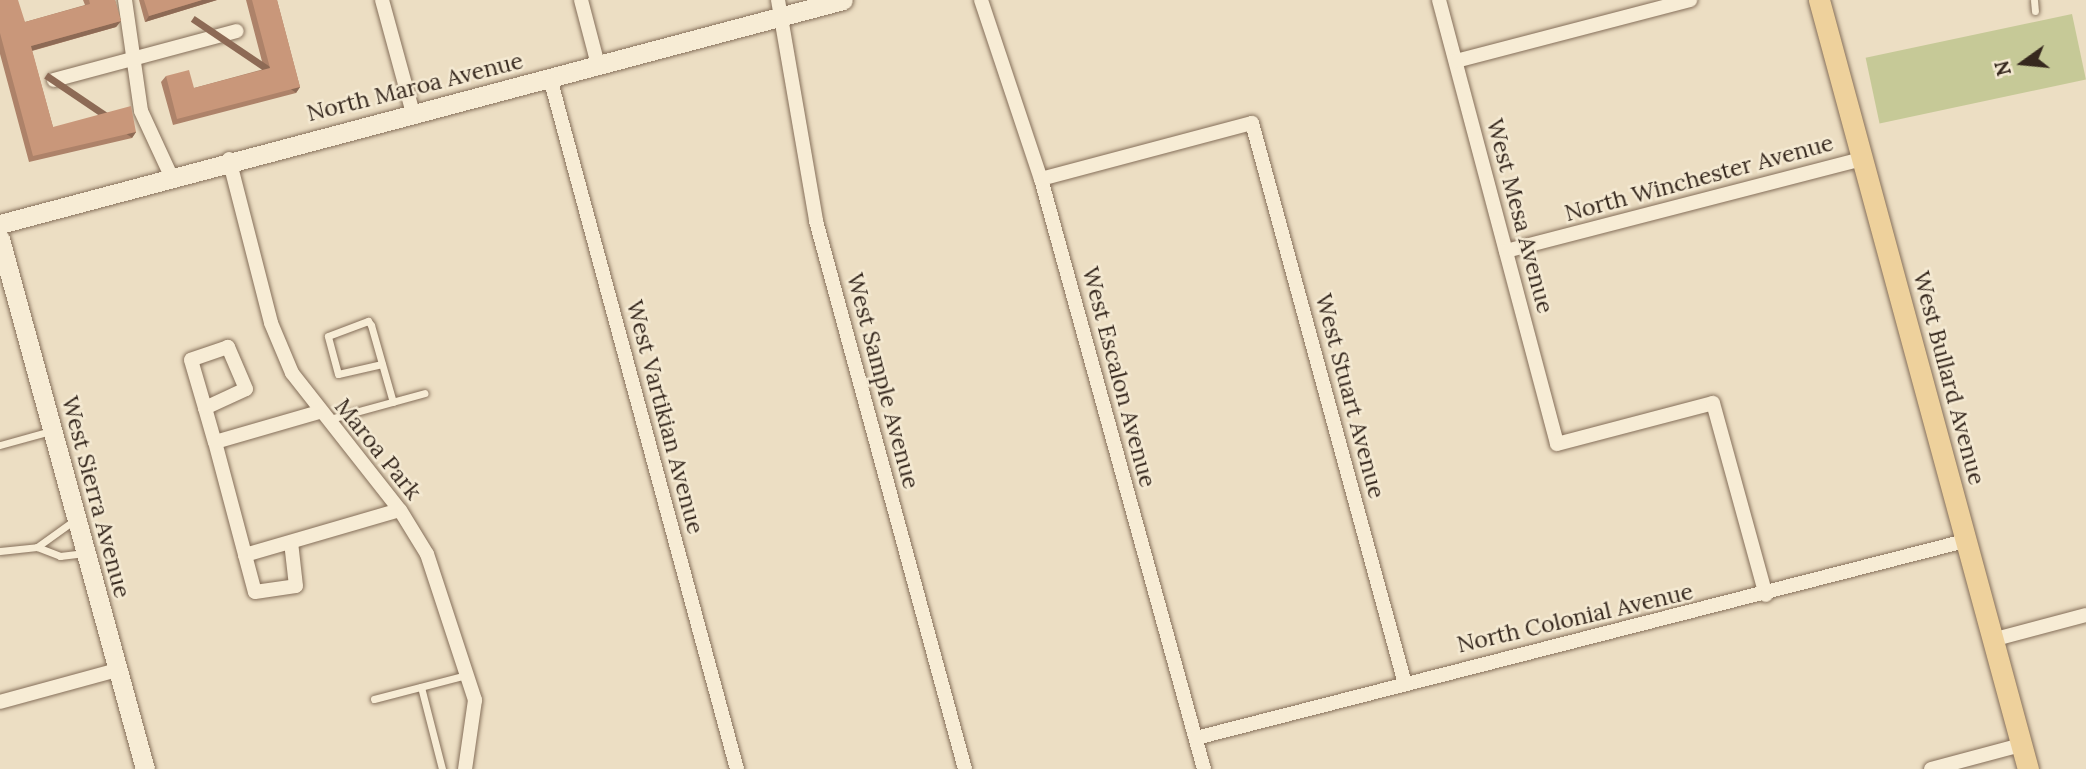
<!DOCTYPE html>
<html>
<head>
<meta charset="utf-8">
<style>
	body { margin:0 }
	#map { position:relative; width:2086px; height:769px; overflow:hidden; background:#ecdec3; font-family:Lora,serif }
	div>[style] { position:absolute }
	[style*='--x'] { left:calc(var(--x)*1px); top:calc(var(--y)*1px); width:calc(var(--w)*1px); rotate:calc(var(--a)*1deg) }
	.green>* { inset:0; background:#c6c997; transform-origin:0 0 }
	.roads { filter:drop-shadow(0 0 2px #856f5a) drop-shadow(0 0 2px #856f5a) }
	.lane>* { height:7px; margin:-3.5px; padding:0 3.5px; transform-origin:3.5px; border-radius:3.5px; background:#f7ecd5 }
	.street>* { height:14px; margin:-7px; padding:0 7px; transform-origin:7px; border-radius:7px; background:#f7ecd5 }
	.secondary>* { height:19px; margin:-9.5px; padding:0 9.5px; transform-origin:9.5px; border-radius:9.5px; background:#f7ecd5 }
	.primary>* { height:21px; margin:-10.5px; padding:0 10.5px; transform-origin:10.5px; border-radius:10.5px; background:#eed19c }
	.wall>* { inset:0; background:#ad8269 }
	.shaded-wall>* { inset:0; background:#8d6a55; transform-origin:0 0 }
	.building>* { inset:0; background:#c9977a }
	span { translate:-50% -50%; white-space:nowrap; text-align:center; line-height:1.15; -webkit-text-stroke:5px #f4e9d2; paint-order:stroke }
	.street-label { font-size:23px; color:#36281e }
	.north { position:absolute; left:1988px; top:28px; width:70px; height:70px; -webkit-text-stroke:5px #f4e9d2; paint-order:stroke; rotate:255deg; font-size:19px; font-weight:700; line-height:28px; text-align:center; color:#36281e }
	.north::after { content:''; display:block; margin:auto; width:24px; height:32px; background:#36281e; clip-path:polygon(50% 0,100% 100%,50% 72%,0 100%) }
</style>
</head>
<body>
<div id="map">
	<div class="green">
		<div style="left:2072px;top:14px;width:67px;height:211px;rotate:78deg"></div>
	</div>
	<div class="roads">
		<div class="lane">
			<div style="--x:2034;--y:0;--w:11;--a:85"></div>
			<div style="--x:382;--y:364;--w:45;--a:167.2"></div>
			<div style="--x:338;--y:374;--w:39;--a:-105"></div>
			<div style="--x:328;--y:336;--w:43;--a:-20.6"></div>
			<div style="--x:368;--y:321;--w:5;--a:53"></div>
			<div style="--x:371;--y:325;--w:80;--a:74.1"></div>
			<div style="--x:330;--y:419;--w:98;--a:-15.3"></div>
			<div style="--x:0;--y:445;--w:53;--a:-15.4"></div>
			<div style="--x:76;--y:519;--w:48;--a:144.3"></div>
			<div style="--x:37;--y:547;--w:25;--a:21"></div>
			<div style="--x:60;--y:556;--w:23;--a:-7"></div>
			<div style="--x:0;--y:551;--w:37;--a:-6"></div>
			<div style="--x:421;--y:687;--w:85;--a:75.6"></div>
			<div style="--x:374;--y:699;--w:96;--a:-14.5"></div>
		</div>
		<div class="street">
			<div style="--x:125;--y:0;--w:112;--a:81.8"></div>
			<div style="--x:141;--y:111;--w:72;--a:65.2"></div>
			<div style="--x:382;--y:0;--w:117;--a:74.7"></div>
			<div style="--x:581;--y:0;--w:67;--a:75.3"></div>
			<div style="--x:778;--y:0;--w:224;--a:80.2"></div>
			<div style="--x:816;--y:221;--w:568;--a:74.79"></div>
			<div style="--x:981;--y:0;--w:189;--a:71.5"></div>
			<div style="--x:1041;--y:179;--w:612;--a:74.56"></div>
			<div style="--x:1439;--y:0;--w:459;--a:75.1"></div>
			<div style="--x:1557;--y:444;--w:161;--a:-14.7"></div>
			<div style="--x:1713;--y:403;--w:199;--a:74.6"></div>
			<div style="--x:1456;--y:61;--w:242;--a:-14.6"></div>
			<div style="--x:550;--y:78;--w:716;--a:74.86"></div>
			<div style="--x:54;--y:80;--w:189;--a:-15"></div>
			<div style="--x:229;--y:159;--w:169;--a:75.6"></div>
			<div style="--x:271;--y:323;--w:54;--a:67.2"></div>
			<div style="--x:292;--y:373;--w:174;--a:51.8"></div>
			<div style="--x:400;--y:510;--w:52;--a:58.5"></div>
			<div style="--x:427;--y:554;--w:154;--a:71.8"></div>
			<div style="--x:475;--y:700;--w:70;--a:98.2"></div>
			<div style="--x:1041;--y:179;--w:218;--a:-14.9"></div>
			<div style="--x:1252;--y:123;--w:577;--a:74.74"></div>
			<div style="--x:1506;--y:251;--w:368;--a:-14.5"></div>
			<div style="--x:205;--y:408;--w:45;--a:-24.9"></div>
			<div style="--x:246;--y:389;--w:46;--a:-113.2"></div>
			<div style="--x:228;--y:347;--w:39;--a:161"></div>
			<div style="--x:191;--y:360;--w:50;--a:73.7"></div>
			<div style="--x:205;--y:408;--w:35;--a:74"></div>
			<div style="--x:319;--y:412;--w:108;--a:163.9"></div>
			<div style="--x:215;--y:442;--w:117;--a:75.1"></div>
			<div style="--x:245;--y:555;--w:161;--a:-16.2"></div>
			<div style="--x:245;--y:555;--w:38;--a:75"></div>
			<div style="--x:255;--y:592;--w:41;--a:-8.3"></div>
			<div style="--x:296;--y:586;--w:44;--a:-96.5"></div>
			<div style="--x:1992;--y:640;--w:97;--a:-14.9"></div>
			<div style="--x:0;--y:702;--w:121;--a:-15.3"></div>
			<div style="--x:1196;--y:738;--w:794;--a:-14.37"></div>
			<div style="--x:1931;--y:769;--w:93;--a:-14.9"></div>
		</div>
		<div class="secondary">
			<div style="--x:0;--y:224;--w:872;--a:-14.88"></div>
			<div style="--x:0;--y:239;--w:549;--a:74.7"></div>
		</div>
		<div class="primary">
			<div style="--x:1819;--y:0;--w:797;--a:74.8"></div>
		</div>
	</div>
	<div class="wall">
		<div style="clip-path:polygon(0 0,25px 22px,85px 5px,83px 0,115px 0,121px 21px,116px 27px,32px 51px,53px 127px,136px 132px,132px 138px,29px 162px,0 54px)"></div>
		<div style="clip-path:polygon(139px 0,217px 0,145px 22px)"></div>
		<div style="clip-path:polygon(246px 0,277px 0,300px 87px,296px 93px,173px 125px,161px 82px,166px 76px,194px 88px,264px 69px)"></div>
	</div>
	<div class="shaded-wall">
		<div style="clip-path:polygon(202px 0,217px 0,145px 22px,149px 16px)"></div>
		<div style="clip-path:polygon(121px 21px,116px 27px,27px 52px,31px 46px)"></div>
		<div style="left:300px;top:87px;width:7px;height:127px;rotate:124deg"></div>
		<div style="left:136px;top:132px;width:7px;height:106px;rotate:124deg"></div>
	</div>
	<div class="building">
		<div style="clip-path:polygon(0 0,18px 0,25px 22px,90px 4px,89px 0,115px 0,121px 21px,31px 46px,53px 127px,131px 106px,136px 132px,33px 156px,0 33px)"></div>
		<div style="clip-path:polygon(144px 0,202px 0,149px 16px)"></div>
		<div style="clip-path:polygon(252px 0,277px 0,300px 87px,177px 119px,166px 76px,189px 70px,194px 88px,270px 68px)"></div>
	</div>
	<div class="street-label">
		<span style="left:415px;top:87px;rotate:-14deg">North Maroa Avenue</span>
		<span style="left:1699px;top:178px;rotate:-15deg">North Winchester Avenue</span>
		<span style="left:1520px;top:216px;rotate:75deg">West Mesa Avenue</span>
		<span style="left:1119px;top:377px;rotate:75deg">West Escalon Avenue</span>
		<span style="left:1949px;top:378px;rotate:75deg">West Bullard Avenue</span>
		<span style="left:883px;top:381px;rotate:75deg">West Sample Avenue</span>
		<span style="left:1350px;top:396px;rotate:75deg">West Stuart Avenue</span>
		<span style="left:665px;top:417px;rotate:75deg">West Vartikian Avenue</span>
		<span style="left:378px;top:449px;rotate:51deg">Maroa Park</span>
		<span style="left:96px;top:497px;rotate:75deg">West Sierra Avenue</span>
		<span style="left:1575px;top:618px;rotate:-13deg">North Colonial Avenue</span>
	</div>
	<div class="north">N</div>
</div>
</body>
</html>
